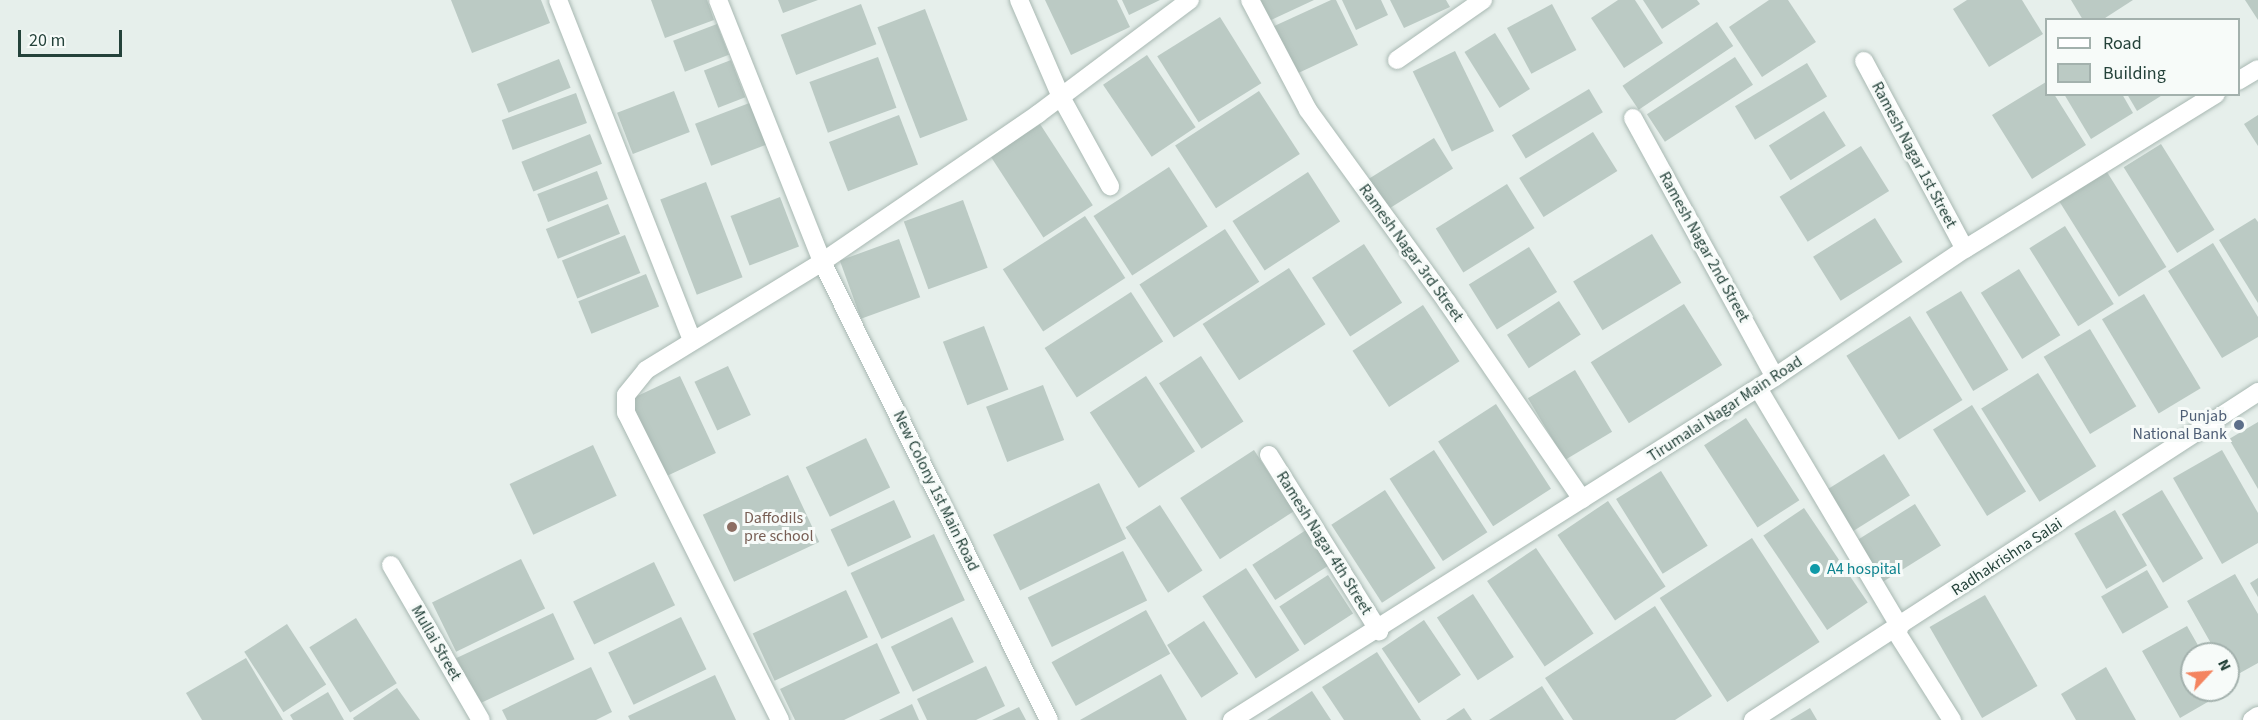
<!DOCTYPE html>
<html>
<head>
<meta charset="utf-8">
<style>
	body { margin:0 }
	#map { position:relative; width:2258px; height:720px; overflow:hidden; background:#e6efeb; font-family:"Source Sans 3",sans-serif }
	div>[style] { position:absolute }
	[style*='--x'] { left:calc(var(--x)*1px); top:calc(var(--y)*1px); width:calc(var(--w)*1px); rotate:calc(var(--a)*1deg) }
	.building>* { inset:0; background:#bbcac4; transform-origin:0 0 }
	.roads { filter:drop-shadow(0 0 2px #a8b8b2) drop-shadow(0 0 2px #a8b8b2) }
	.minor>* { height:18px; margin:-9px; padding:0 9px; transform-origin:9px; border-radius:9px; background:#fff }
	.tertiary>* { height:18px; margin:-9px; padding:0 9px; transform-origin:9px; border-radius:9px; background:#fff }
	.dots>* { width:16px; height:16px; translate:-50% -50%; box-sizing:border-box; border:3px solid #f7fbf9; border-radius:50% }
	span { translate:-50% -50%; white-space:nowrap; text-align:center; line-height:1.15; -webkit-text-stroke:6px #f7fbf9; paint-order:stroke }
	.street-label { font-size:16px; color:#24423a }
	.service-label { font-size:16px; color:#4e5e75 }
	.right { translate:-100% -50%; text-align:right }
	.education-label { font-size:16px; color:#785e54 }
	.left { translate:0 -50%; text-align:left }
	.culture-label { font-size:16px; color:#0d838f }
	.legend { position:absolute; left:2045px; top:18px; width:195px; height:78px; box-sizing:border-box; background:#f7fbf9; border:2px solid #a3b1ad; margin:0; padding:8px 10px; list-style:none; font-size:18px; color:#24423a }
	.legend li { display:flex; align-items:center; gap:12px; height:30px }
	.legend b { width:30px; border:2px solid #a3b1ad }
	.north { position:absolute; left:2180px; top:642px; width:60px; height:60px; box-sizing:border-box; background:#f7fbf9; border:2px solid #a3b1ad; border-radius:50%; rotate:64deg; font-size:16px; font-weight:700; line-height:24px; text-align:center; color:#24423a }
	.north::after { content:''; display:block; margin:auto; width:21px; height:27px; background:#f4845f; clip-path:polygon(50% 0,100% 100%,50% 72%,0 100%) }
	.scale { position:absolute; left:18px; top:30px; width:104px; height:27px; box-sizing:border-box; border:3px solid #24423a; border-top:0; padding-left:8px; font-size:18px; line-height:21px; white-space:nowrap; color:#24423a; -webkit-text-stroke:4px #f7fbf9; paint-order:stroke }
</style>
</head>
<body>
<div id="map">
	<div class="building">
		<div style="clip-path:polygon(451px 0,541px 0,550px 23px,472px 53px)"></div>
		<div style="clip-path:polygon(651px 0,707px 0,714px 20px,665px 38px)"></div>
		<div style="clip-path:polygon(778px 0,818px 0,783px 13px)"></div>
		<div style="clip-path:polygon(1045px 0,1117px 0,1130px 27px,1071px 55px)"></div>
		<div style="clip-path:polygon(1122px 0,1160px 0,1129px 15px)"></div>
		<div style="clip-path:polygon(1259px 0,1314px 0,1269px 21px)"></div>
		<div style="clip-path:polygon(1331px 0,1336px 0,1358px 45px,1292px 76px,1270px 28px)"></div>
		<div style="clip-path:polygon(1342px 0,1381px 0,1388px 15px,1356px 30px)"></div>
		<div style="clip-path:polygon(1390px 0,1446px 0,1450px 7px,1404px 28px)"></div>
		<div style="clip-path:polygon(1618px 0,1635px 0,1663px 43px,1624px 68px,1591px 18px)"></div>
		<div style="clip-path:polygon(1643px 0,1697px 0,1700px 4px,1662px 29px)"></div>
		<div style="clip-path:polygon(1769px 0,1788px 0,1816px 42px,1762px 77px,1729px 27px)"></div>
		<div style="clip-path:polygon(1967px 0,2022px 0,2043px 34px,1989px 67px,1953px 9px)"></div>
		<div style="clip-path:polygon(2071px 0,2133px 0,2102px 20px,2083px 20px)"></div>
		<div style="clip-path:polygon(2245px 0,2258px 0,2258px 20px)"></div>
		<div style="left:861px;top:4px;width:43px;height:86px;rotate:69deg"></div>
		<div style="left:1552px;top:4px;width:52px;height:51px;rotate:62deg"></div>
		<div style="left:925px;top:9px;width:119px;height:51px;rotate:69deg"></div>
		<div style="left:1220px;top:17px;width:78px;height:74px;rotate:58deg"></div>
		<div style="left:1717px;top:22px;width:29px;height:114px;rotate:56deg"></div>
		<div style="left:717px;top:24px;width:33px;height:47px;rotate:69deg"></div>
		<div style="left:1495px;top:33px;width:66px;height:36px;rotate:58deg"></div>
		<div style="left:1455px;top:51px;width:89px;height:47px;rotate:64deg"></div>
		<div style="left:1147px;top:55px;width:87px;height:53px;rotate:56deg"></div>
		<div style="left:878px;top:57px;width:54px;height:73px;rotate:70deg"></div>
		<div style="left:1735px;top:57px;width:33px;height:105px;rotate:57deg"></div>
		<div style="left:559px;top:59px;width:31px;height:67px;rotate:68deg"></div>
		<div style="left:731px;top:60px;width:40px;height:29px;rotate:69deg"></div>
		<div style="left:1807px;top:63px;width:39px;height:84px;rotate:59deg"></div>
		<div style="clip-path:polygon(2046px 82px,2046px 94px,2054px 94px,2086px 145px,2032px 179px,1992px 115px)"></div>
		<div style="left:1589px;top:89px;width:27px;height:90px;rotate:59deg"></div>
		<div style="left:674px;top:91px;width:44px;height:61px;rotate:69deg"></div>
		<div style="left:1259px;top:91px;width:75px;height:100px;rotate:57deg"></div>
		<div style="left:576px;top:93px;width:32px;height:79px;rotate:70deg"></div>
		<div style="clip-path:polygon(2064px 94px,2122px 94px,2133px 113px,2091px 139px)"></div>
		<div style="clip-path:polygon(2127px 94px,2164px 94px,2137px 111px)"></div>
		<div style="left:752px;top:102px;width:45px;height:61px;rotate:69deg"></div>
		<div style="left:1824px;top:111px;width:41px;height:65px;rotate:58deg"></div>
		<div style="left:899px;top:115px;width:53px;height:75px;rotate:69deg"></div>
		<div style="clip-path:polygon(2258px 115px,2258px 146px,2244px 124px)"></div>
		<div style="left:1040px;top:124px;width:97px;height:59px;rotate:57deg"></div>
		<div style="left:1593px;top:132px;width:46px;height:87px;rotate:58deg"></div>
		<div style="left:590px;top:134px;width:32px;height:74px;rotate:68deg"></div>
		<div style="left:1434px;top:138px;width:36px;height:80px;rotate:58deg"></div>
		<div style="left:2161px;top:144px;width:101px;height:44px;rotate:58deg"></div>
		<div style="left:1861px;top:146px;width:53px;height:96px;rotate:58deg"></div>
		<div style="left:1169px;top:167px;width:71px;height:90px;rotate:57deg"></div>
		<div style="left:597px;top:171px;width:30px;height:64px;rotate:69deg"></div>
		<div style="left:1308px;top:172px;width:59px;height:90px;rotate:57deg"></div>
		<div style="left:2107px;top:172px;width:112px;height:56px;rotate:58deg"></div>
		<div style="left:706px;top:182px;width:102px;height:49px;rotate:69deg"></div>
		<div style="left:1507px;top:184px;width:52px;height:84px;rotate:58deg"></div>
		<div style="left:780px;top:197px;width:53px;height:53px;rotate:69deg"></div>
		<div style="left:963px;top:200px;width:72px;height:63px;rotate:70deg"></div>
		<div style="left:608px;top:204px;width:32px;height:67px;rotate:68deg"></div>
		<div style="left:1085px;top:216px;width:74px;height:98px;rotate:57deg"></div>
		<div style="left:1875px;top:218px;width:52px;height:73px;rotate:58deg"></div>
		<div style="clip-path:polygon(2255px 218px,2258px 222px,2258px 303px,2219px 240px)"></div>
		<div style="left:2065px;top:226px;width:92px;height:42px;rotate:58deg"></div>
		<div style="left:1225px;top:229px;width:63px;height:102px;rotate:57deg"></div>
		<div style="left:1652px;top:234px;width:57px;height:92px;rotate:59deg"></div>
		<div style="left:625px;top:235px;width:41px;height:68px;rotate:68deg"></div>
		<div style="left:899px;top:239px;width:62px;height:63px;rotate:70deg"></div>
		<div style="clip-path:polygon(2213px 243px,2258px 317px,2258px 337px,2222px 358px,2168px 271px)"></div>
		<div style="left:1364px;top:244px;width:70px;height:62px;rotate:57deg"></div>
		<div style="left:1529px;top:247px;width:53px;height:71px;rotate:58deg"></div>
		<div style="left:1289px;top:268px;width:67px;height:103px;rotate:57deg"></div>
		<div style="left:2019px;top:269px;width:78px;height:45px;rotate:58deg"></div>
		<div style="left:646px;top:274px;width:35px;height:73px;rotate:68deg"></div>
		<div style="left:1961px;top:291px;width:92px;height:41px;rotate:59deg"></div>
		<div style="left:1131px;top:292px;width:59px;height:103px;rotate:57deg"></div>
		<div style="left:2144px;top:294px;width:110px;height:49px;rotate:59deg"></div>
		<div style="left:1559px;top:301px;width:40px;height:62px;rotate:57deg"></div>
		<div style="left:1684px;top:304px;width:72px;height:110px;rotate:58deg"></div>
		<div style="left:1423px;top:305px;width:67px;height:84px;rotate:57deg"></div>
		<div style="left:1910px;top:316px;width:99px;height:75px;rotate:58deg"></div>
		<div style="left:984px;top:326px;width:68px;height:44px;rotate:69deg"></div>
		<div style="left:2090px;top:329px;width:90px;height:54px;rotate:59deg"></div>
		<div style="left:1201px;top:356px;width:78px;height:50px;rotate:57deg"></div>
		<div style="left:728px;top:366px;width:54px;height:37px;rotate:65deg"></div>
		<div style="left:1575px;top:370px;width:72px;height:55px;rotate:59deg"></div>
		<div style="left:2038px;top:373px;width:110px;height:67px;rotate:58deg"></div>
		<div style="left:680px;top:376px;width:85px;height:56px;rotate:65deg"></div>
		<div style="left:1146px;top:376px;width:90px;height:67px;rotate:57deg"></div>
		<div style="left:1043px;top:385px;width:59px;height:61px;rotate:69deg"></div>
		<div style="left:1496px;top:404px;width:101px;height:69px;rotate:57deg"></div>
		<div style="left:1972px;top:405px;width:102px;height:46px;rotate:58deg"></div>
		<div style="left:1746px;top:418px;width:98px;height:50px;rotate:57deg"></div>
		<div style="clip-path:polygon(2258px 422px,2258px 489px,2229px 439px)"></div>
		<div style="left:866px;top:438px;width:55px;height:67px;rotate:64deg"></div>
		<div style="left:593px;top:445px;width:56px;height:92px;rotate:65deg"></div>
		<div style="left:1254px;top:450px;width:73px;height:88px;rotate:57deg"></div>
		<div style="left:1434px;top:450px;width:98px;height:53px;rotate:57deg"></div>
		<div style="clip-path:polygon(2222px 450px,2258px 513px,2258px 543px,2222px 564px,2173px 478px)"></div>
		<div style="left:1884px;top:454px;width:49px;height:73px;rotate:58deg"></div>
		<div style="left:1661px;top:471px;width:88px;height:53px;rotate:58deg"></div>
		<div style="left:788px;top:475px;width:74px;height:94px;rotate:65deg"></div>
		<div style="left:1099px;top:483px;width:62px;height:118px;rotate:64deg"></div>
		<div style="left:1385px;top:490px;width:93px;height:64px;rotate:57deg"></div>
		<div style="left:2162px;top:490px;width:80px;height:47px;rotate:59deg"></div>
		<div style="left:894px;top:500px;width:41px;height:70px;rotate:65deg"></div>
		<div style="left:1608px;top:501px;width:103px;height:61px;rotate:56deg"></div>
		<div style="left:1915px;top:504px;width:49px;height:74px;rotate:58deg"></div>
		<div style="left:1160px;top:505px;width:78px;height:41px;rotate:57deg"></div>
		<div style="left:1804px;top:508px;width:114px;height:49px;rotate:56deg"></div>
		<div style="left:2115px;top:510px;width:64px;height:47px;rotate:60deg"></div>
		<div style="left:1306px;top:530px;width:42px;height:64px;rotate:57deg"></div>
		<div style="left:934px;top:534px;width:73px;height:92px;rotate:65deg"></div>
		<div style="left:1752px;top:538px;width:124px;height:110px;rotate:57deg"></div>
		<div style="left:1536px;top:548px;width:103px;height:59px;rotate:56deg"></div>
		<div style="left:1123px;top:551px;width:55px;height:106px;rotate:64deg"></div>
		<div style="left:521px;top:559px;width:55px;height:99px;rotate:64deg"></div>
		<div style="left:654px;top:562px;width:48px;height:90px;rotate:64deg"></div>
		<div style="left:1246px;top:568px;width:98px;height:52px;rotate:57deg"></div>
		<div style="left:2147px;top:570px;width:43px;height:53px;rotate:60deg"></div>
		<div style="clip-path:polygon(2235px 574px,2258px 614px,2258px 663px,2231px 678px,2228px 654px,2217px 654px,2187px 601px)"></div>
		<div style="left:1328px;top:575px;width:46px;height:58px;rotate:57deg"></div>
		<div style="clip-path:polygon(2258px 578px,2258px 597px,2250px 583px)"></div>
		<div style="left:846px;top:590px;width:52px;height:103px;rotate:65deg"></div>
		<div style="left:1473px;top:594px;width:75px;height:43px;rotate:57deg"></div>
		<div style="left:1985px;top:595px;width:105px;height:64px;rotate:60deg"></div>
		<div style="clip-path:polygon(1655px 606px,1712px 696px,1675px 720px,1573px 720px,1545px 678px)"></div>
		<div style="left:1146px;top:610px;width:50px;height:108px;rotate:61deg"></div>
		<div style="left:553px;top:613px;width:51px;height:110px;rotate:65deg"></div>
		<div style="left:681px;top:617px;width:58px;height:81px;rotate:64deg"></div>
		<div style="left:952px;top:617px;width:50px;height:68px;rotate:64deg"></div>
		<div style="left:356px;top:618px;width:77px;height:55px;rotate:58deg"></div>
		<div style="left:1424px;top:620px;width:66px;height:51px;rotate:56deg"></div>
		<div style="left:1204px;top:621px;width:63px;height:44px;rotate:57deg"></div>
		<div style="left:287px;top:624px;width:72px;height:51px;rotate:57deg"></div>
		<div style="clip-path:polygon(2187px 626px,2203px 654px,2192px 654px,2192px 690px,2225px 692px,2180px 718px,2142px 651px)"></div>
		<div style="clip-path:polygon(877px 643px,900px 693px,844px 720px,795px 720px,780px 689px)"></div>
		<div style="clip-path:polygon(1377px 652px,1421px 720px,1344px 720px,1322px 687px)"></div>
		<div style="clip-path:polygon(246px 658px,283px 720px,202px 720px,186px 693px)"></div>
		<div style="clip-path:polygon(986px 666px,1005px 706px,976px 720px,927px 720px,917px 699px)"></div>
		<div style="clip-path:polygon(591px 667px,612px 712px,596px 720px,507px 720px,502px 710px)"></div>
		<div style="clip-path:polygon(2106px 667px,2136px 720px,2076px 720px,2061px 694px)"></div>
		<div style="clip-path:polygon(1161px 674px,1187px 720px,1080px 720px)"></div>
		<div style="clip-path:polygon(715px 675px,736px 720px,630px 720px,628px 716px)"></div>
		<div style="clip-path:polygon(1542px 686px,1564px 720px,1489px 720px)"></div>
		<div style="clip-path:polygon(397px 688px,420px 720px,354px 720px,353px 718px)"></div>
		<div style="clip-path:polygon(1312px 691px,1331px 720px,1267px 720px)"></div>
		<div style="clip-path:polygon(328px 692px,344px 720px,293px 720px,290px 715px)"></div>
		<div style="clip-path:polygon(912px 704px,919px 720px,879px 720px)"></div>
		<div style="clip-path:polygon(1019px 707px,1026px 720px,992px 720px)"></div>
		<div style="clip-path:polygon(1464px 708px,1472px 720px,1446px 720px)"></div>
		<div style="clip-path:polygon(1810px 708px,1817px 720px,1790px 720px)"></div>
	</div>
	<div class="roads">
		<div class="minor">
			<div style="--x:558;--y:0;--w:366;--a:68.5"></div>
			<div style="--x:718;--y:0;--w:282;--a:68.3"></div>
			<div style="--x:822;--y:262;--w:511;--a:63.64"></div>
			<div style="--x:1019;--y:0;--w:106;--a:66.6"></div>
			<div style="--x:1061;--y:97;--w:102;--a:61.2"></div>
			<div style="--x:1250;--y:0;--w:124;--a:62.2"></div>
			<div style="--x:1308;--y:110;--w:237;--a:54.1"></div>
			<div style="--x:1447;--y:302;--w:239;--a:55.6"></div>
			<div style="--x:1397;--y:60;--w:105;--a:-34.9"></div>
			<div style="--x:1864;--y:61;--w:213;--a:61.8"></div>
			<div style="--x:2238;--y:81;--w:23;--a:-31"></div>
			<div style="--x:1633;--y:118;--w:295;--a:61.3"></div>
			<div style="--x:1758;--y:388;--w:278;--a:59.3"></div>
			<div style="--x:1269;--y:455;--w:208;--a:58"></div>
			<div style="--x:391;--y:565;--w:179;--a:59.9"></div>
			<div style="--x:1895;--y:630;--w:107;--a:57.7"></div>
			<div style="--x:780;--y:720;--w:343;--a:-116.6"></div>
			<div style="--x:626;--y:413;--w:18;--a:-90"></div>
			<div style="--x:626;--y:395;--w:32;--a:-51"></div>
			<div style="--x:646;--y:370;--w:206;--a:-31.5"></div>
			<div style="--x:822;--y:262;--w:262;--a:-34.4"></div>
			<div style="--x:1038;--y:114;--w:190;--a:-36.9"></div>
			<div style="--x:1232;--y:720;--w:642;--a:-32.28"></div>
			<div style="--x:1775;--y:377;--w:229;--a:-34"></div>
			<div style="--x:1965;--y:249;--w:295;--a:-31.7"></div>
			<div style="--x:2252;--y:720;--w:7;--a:-34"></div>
		</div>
		<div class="tertiary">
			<div style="--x:1753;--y:720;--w:602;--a:-33"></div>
		</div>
	</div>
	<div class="dots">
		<div style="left:2239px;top:425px;background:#5c6f8a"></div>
		<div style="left:732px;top:527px;background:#8d6e63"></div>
		<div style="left:1815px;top:569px;background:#0f9aa8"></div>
	</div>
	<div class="street-label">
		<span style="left:1914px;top:155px;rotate:62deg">Ramesh Nagar 1st Street</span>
		<span style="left:1704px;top:247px;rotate:61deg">Ramesh Nagar 2nd Street</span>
		<span style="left:1411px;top:253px;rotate:54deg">Ramesh Nagar 3rd Street</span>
		<span style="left:1725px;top:409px;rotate:-33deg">Tirumalai Nagar Main Road</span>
		<span style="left:936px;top:491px;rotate:64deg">New Colony 1st Main Road</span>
		<span style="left:1324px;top:543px;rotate:58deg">Ramesh Nagar 4th Street</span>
		<span style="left:2007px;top:557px;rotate:-33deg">Radhakrishna Salai</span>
		<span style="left:436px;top:643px;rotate:60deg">Mullai Street</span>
	</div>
	<div class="service-label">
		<span class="right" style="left:2227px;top:425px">Punjab<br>National Bank</span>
	</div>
	<div class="education-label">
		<span class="left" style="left:744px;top:527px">Daffodils<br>pre school</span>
	</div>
	<div class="culture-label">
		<span class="left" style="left:1827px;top:569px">A4 hospital</span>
	</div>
	<ul class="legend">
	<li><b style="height:8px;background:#fff"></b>Road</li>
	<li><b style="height:16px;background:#bbcac4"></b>Building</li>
	</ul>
	<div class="north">N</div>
	<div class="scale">20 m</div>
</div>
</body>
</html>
